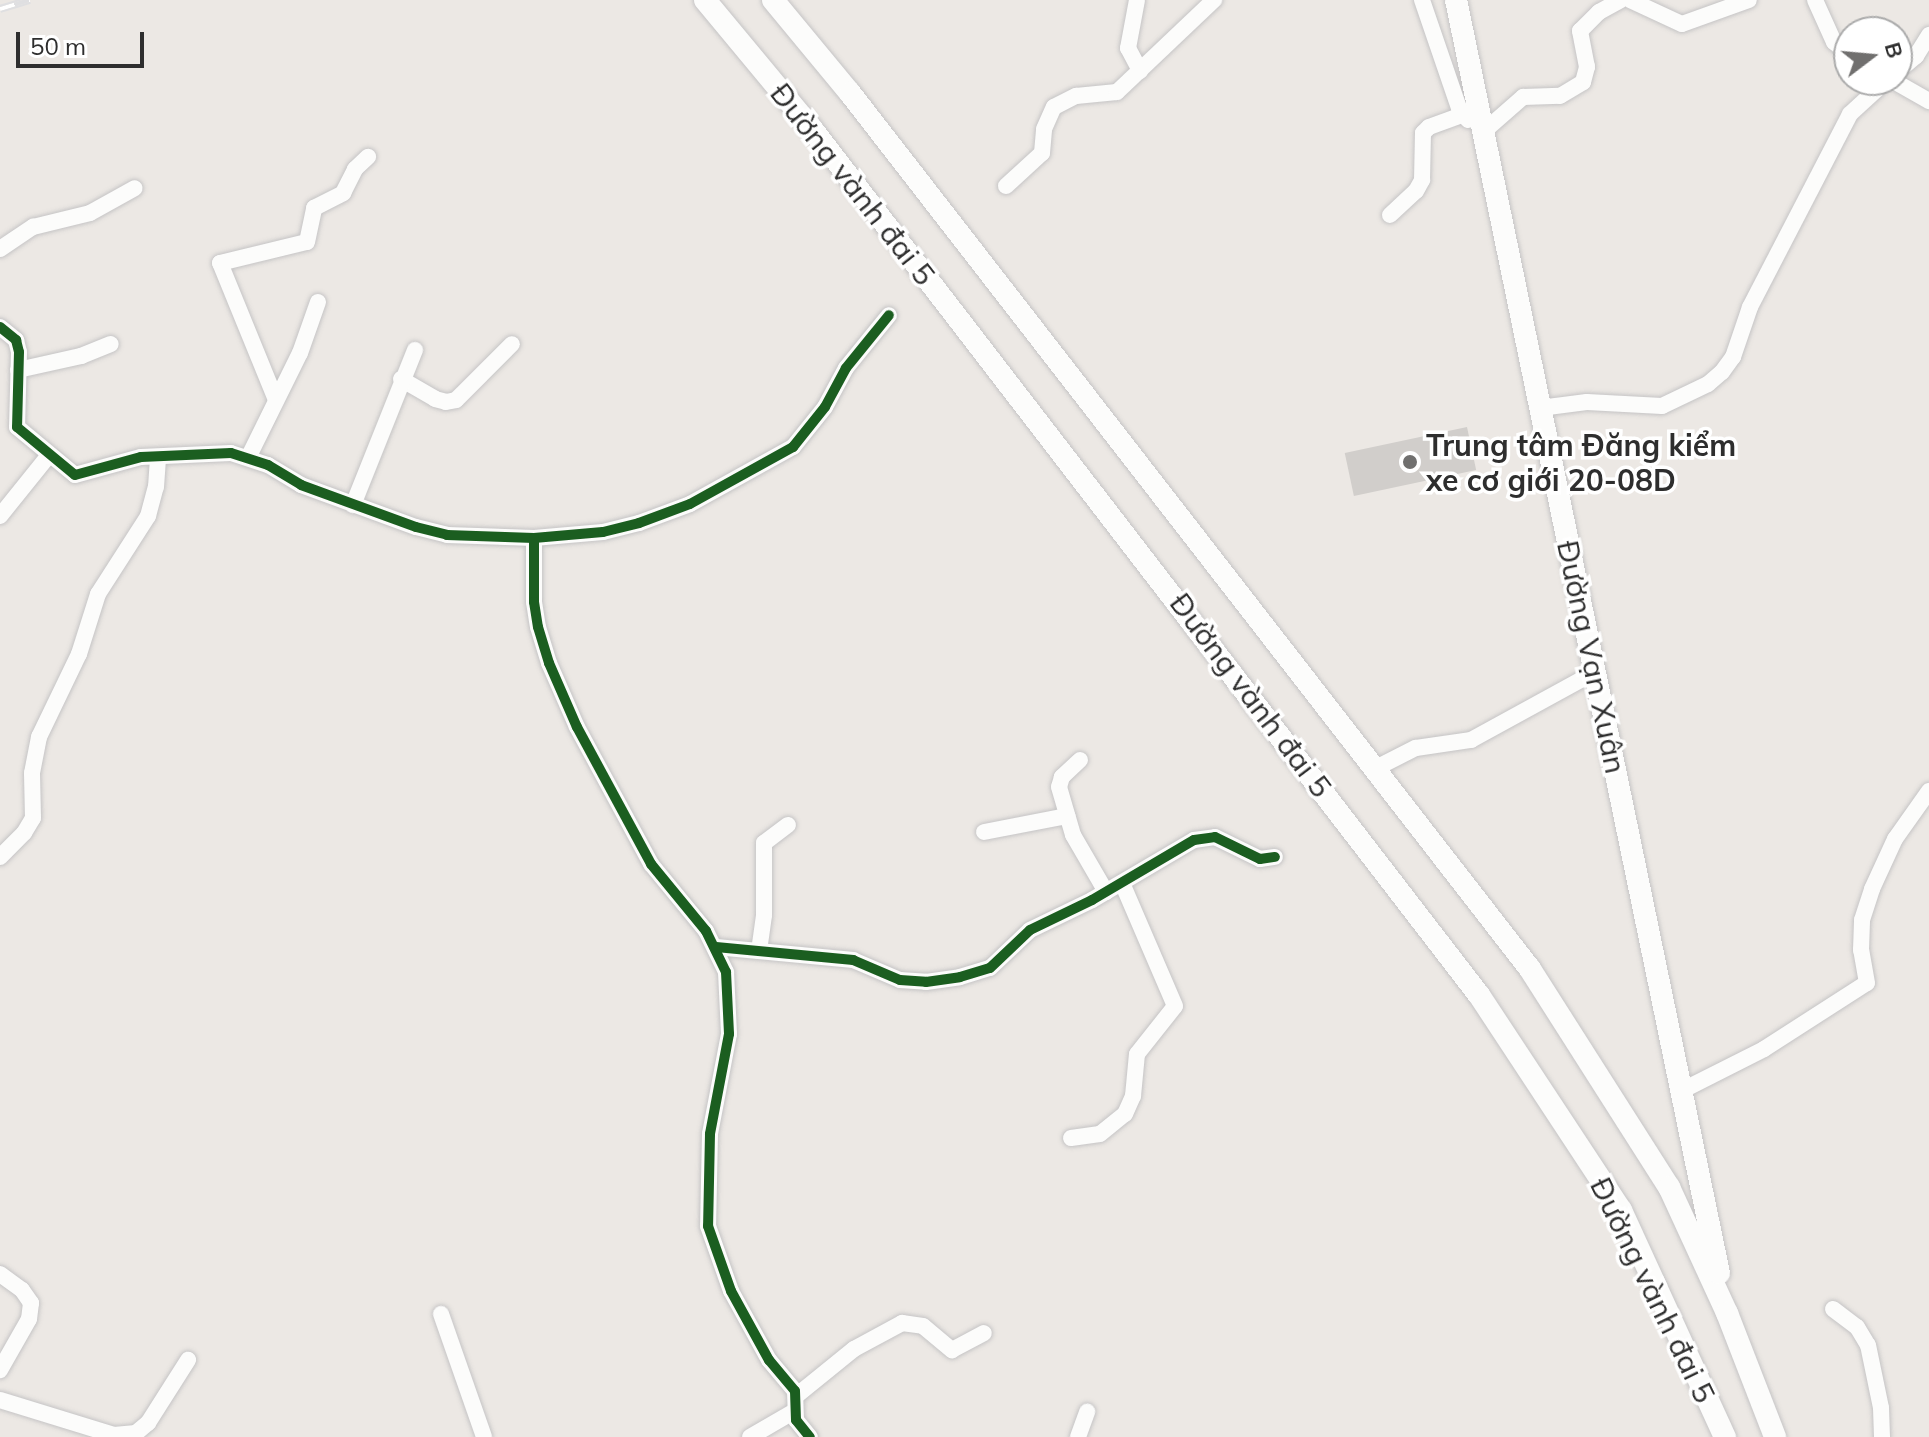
<!DOCTYPE html>
<html>
<head>
<meta charset="utf-8">
<style>
	body { margin:0 }
	#map { position:relative; width:1929px; height:1437px; overflow:hidden; background:#ece8e4; font-family:Mulish,sans-serif }
	div>[style] { position:absolute }
	[style*='--x'] { left:calc(var(--x)*1px); top:calc(var(--y)*1px); width:calc(var(--w)*1px); rotate:calc(var(--a)*1deg) }
	.building>* { inset:0; background:#d1cecb; transform-origin:0 0 }
	.roads { filter:drop-shadow(0 0 2px #c5c4c5) drop-shadow(0 0 2px #c5c4c5) }
	.minor>* { height:16px; margin:-8px; padding:0 8px; transform-origin:8px; border-radius:8px; background:#fcfcfb }
	.secondary>* { height:22px; margin:-11px; padding:0 11px; transform-origin:11px; border-radius:11px; background:#fcfcfb }
	.rail>* { height:8px; margin-top:-4px; transform-origin:0; background:repeating-linear-gradient(90deg,#fff 0 15px,#dfdfe1 0 30px); box-sizing:border-box; border-block:2px solid #dfdfe1 }
	.cycleway>* { height:10px; margin:-5px; padding:0 5px; transform-origin:5px; border-radius:5px; background:#1b5e20 }
	.dots>* { width:22px; height:22px; translate:-50% -50%; box-sizing:border-box; border:4px solid #fff; border-radius:50% }
	span { translate:-50% -50%; white-space:nowrap; text-align:center; line-height:1.15; -webkit-text-stroke:7px #fff; paint-order:stroke }
	.street-label { font-size:30px; color:#2e2e2e }
	.poi-label { font-size:30px; color:#2e2e2e; font-weight:700 }
	.left { translate:0 -50%; text-align:left }
	.north { position:absolute; left:1833px; top:16px; width:80px; height:80px; box-sizing:border-box; background:#fff; border:2px solid #ababab; border-radius:50%; rotate:74deg; font-size:22px; font-weight:700; line-height:32px; text-align:center; color:#2e2e2e }
	.north::after { content:''; display:block; margin:auto; width:28px; height:36px; background:#706f6e; clip-path:polygon(50% 0,100% 100%,50% 72%,0 100%) }
	.scale { position:absolute; left:16px; top:32px; width:128px; height:36px; box-sizing:border-box; border:4px solid #2e2e2e; border-top:0; padding-left:10px; font-size:24px; line-height:28px; white-space:nowrap; color:#2e2e2e; -webkit-text-stroke:6px #fff; paint-order:stroke }
</style>
</head>
<body>
<div id="map">
	<div class="building">
		<div style="left:1467px;top:427px;width:44px;height:125px;rotate:78deg"></div>
	</div>
	<div class="roads">
		<div class="minor">
			<div style="--x:1137;--y:0;--w:49;--a:100.6"></div>
			<div style="--x:1128;--y:48;--w:26;--a:62"></div>
			<div style="--x:1422;--y:0;--w:114;--a:71.1"></div>
			<div style="--x:1459;--y:108;--w:15;--a:53"></div>
			<div style="--x:1630;--y:0;--w:57;--a:24.8"></div>
			<div style="--x:1682;--y:24;--w:71;--a:-19.7"></div>
			<div style="--x:1815;--y:0;--w:46;--a:65.7"></div>
			<div style="--x:1834;--y:42;--w:19;--a:39"></div>
			<div style="--x:1897;--y:72;--w:25;--a:-40"></div>
			<div style="--x:1916;--y:56;--w:25;--a:-58"></div>
			<div style="--x:1892;--y:80;--w:43;--a:29.6"></div>
			<div style="--x:1482;--y:133;--w:55;--a:-41.3"></div>
			<div style="--x:1523;--y:97;--w:37;--a:-2"></div>
			<div style="--x:1560;--y:96;--w:27;--a:-31"></div>
			<div style="--x:1583;--y:82;--w:16;--a:-75"></div>
			<div style="--x:1587;--y:67;--w:37;--a:-101"></div>
			<div style="--x:1580;--y:31;--w:27;--a:-45"></div>
			<div style="--x:1599;--y:12;--w:25;--a:-29"></div>
			<div style="--x:1006;--y:186;--w:49;--a:-42.5"></div>
			<div style="--x:1042;--y:153;--w:24;--a:-85"></div>
			<div style="--x:1044;--y:129;--w:24;--a:-66"></div>
			<div style="--x:1054;--y:107;--w:25;--a:-27"></div>
			<div style="--x:1076;--y:96;--w:41;--a:-5.6"></div>
			<div style="--x:1117;--y:92;--w:134;--a:-43.5"></div>
			<div style="--x:1390;--y:215;--w:35;--a:-43"></div>
			<div style="--x:1416;--y:191;--w:13;--a:-61"></div>
			<div style="--x:1422;--y:180;--w:47;--a:-88.8"></div>
			<div style="--x:1423;--y:133;--w:8;--a:-45"></div>
			<div style="--x:1429;--y:127;--w:35;--a:-20"></div>
			<div style="--x:0;--y:249;--w:40;--a:-34"></div>
			<div style="--x:33;--y:227;--w:59;--a:-13.8"></div>
			<div style="--x:90;--y:213;--w:51;--a:-29.1"></div>
			<div style="--x:0;--y:327;--w:21;--a:39"></div>
			<div style="--x:16;--y:340;--w:12;--a:76"></div>
			<div style="--x:19;--y:352;--w:75;--a:91.5"></div>
			<div style="--x:17;--y:427;--w:75;--a:39.6"></div>
			<div style="--x:75;--y:475;--w:68;--a:-15.3"></div>
			<div style="--x:141;--y:457;--w:90;--a:-2.5"></div>
			<div style="--x:231;--y:453;--w:39;--a:18"></div>
			<div style="--x:268;--y:465;--w:39;--a:31"></div>
			<div style="--x:301;--y:485;--w:122;--a:20.1"></div>
			<div style="--x:416;--y:527;--w:32;--a:14"></div>
			<div style="--x:447;--y:535;--w:87;--a:2"></div>
			<div style="--x:534;--y:538;--w:69;--a:-5"></div>
			<div style="--x:603;--y:532;--w:37;--a:-14"></div>
			<div style="--x:639;--y:523;--w:54;--a:-20.4"></div>
			<div style="--x:690;--y:504;--w:118;--a:-29"></div>
			<div style="--x:793;--y:447;--w:51;--a:-51.3"></div>
			<div style="--x:825;--y:407;--w:44;--a:-61.7"></div>
			<div style="--x:846;--y:368;--w:68;--a:-50.9"></div>
			<div style="--x:18;--y:370;--w:65;--a:-12.5"></div>
			<div style="--x:81;--y:356;--w:32;--a:-22"></div>
			<div style="--x:401;--y:379;--w:39;--a:30"></div>
			<div style="--x:435;--y:399;--w:11;--a:15"></div>
			<div style="--x:446;--y:402;--w:10;--a:-11"></div>
			<div style="--x:456;--y:400;--w:79;--a:-45"></div>
			<div style="--x:276;--y:400;--w:148;--a:-112.2"></div>
			<div style="--x:220;--y:263;--w:89;--a:-13.6"></div>
			<div style="--x:307;--y:242;--w:35;--a:-78"></div>
			<div style="--x:314;--y:208;--w:33;--a:-27"></div>
			<div style="--x:343;--y:193;--w:27;--a:-63"></div>
			<div style="--x:355;--y:169;--w:18;--a:-43"></div>
			<div style="--x:1540;--y:408;--w:47;--a:-7.3"></div>
			<div style="--x:1587;--y:402;--w:75;--a:3.1"></div>
			<div style="--x:1662;--y:406;--w:51;--a:-25.6"></div>
			<div style="--x:1708;--y:384;--w:18;--a:-41"></div>
			<div style="--x:1722;--y:372;--w:19;--a:-54"></div>
			<div style="--x:1733;--y:357;--w:53;--a:-71.2"></div>
			<div style="--x:1750;--y:307;--w:217;--a:-62.6"></div>
			<div style="--x:1850;--y:114;--w:50;--a:-42.6"></div>
			<div style="--x:249;--y:456;--w:115;--a:-63.7"></div>
			<div style="--x:300;--y:353;--w:54;--a:-70.6"></div>
			<div style="--x:353;--y:505;--w:167;--a:-68.2"></div>
			<div style="--x:0;--y:516;--w:78;--a:-51.2"></div>
			<div style="--x:534;--y:538;--w:64;--a:90"></div>
			<div style="--x:534;--y:602;--w:25;--a:81"></div>
			<div style="--x:538;--y:627;--w:38;--a:73"></div>
			<div style="--x:549;--y:663;--w:70;--a:66.4"></div>
			<div style="--x:577;--y:727;--w:156;--a:61.6"></div>
			<div style="--x:651;--y:864;--w:87;--a:50.6"></div>
			<div style="--x:706;--y:931;--w:46;--a:64"></div>
			<div style="--x:726;--y:972;--w:62;--a:87.2"></div>
			<div style="--x:729;--y:1034;--w:102;--a:100.8"></div>
			<div style="--x:710;--y:1134;--w:92;--a:91.2"></div>
			<div style="--x:708;--y:1226;--w:69;--a:70.5"></div>
			<div style="--x:731;--y:1291;--w:79;--a:61.2"></div>
			<div style="--x:769;--y:1360;--w:40;--a:50"></div>
			<div style="--x:795;--y:1391;--w:29;--a:88"></div>
			<div style="--x:796;--y:1420;--w:22;--a:51"></div>
			<div style="--x:1080;--y:760;--w:25;--a:137"></div>
			<div style="--x:1062;--y:777;--w:10;--a:107"></div>
			<div style="--x:1059;--y:787;--w:50;--a:73.7"></div>
			<div style="--x:1073;--y:835;--w:66;--a:59.9"></div>
			<div style="--x:1382;--y:765;--w:38;--a:-27"></div>
			<div style="--x:1416;--y:748;--w:56;--a:-8.3"></div>
			<div style="--x:1471;--y:740;--w:141;--a:-28.7"></div>
			<div style="--x:984;--y:832;--w:85;--a:-10.9"></div>
			<div style="--x:0;--y:857;--w:34;--a:-45"></div>
			<div style="--x:24;--y:833;--w:17;--a:-59"></div>
			<div style="--x:33;--y:818;--w:45;--a:-91.3"></div>
			<div style="--x:32;--y:773;--w:37;--a:-79"></div>
			<div style="--x:39;--y:737;--w:92;--a:-64.3"></div>
			<div style="--x:79;--y:654;--w:63;--a:-72.4"></div>
			<div style="--x:98;--y:594;--w:93;--a:-57.3"></div>
			<div style="--x:148;--y:516;--w:30;--a:-75"></div>
			<div style="--x:156;--y:487;--w:30;--a:-86"></div>
			<div style="--x:716;--y:947;--w:138;--a:5.4"></div>
			<div style="--x:853;--y:960;--w:51;--a:23.1"></div>
			<div style="--x:900;--y:980;--w:26;--a:4"></div>
			<div style="--x:926;--y:982;--w:34;--a:-8"></div>
			<div style="--x:960;--y:977;--w:31;--a:-17"></div>
			<div style="--x:990;--y:968;--w:55;--a:-43.5"></div>
			<div style="--x:1030;--y:930;--w:69;--a:-25.8"></div>
			<div style="--x:1092;--y:900;--w:118;--a:-30.5"></div>
			<div style="--x:1194;--y:840;--w:21;--a:-8"></div>
			<div style="--x:1215;--y:837;--w:50;--a:26.1"></div>
			<div style="--x:1260;--y:859;--w:15;--a:-8"></div>
			<div style="--x:759;--y:951;--w:36;--a:-82"></div>
			<div style="--x:764;--y:915;--w:72;--a:-90"></div>
			<div style="--x:764;--y:843;--w:30;--a:-37"></div>
			<div style="--x:1681;--y:1091;--w:93;--a:-26.8"></div>
			<div style="--x:1764;--y:1049;--w:122;--a:-32.7"></div>
			<div style="--x:1867;--y:983;--w:34;--a:-100"></div>
			<div style="--x:1861;--y:950;--w:30;--a:-88"></div>
			<div style="--x:1862;--y:920;--w:33;--a:-72"></div>
			<div style="--x:1872;--y:889;--w:55;--a:-65.3"></div>
			<div style="--x:1895;--y:839;--w:59;--a:-54.7"></div>
			<div style="--x:1071;--y:1138;--w:29;--a:-8"></div>
			<div style="--x:1100;--y:1134;--w:32;--a:-39"></div>
			<div style="--x:1125;--y:1114;--w:20;--a:-66"></div>
			<div style="--x:1133;--y:1096;--w:42;--a:-84.6"></div>
			<div style="--x:1137;--y:1054;--w:61;--a:-51.6"></div>
			<div style="--x:1175;--y:1006;--w:134;--a:-113.3"></div>
			<div style="--x:0;--y:1274;--w:27;--a:36"></div>
			<div style="--x:22;--y:1290;--w:16;--a:55"></div>
			<div style="--x:31;--y:1303;--w:16;--a:97"></div>
			<div style="--x:29;--y:1319;--w:59;--a:119.6"></div>
			<div style="--x:1833;--y:1309;--w:30;--a:37"></div>
			<div style="--x:1857;--y:1327;--w:21;--a:59"></div>
			<div style="--x:1868;--y:1345;--w:64;--a:78.3"></div>
			<div style="--x:1881;--y:1408;--w:29;--a:88"></div>
			<div style="--x:441;--y:1314;--w:130;--a:70.7"></div>
			<div style="--x:796;--y:1396;--w:75;--a:-39"></div>
			<div style="--x:854;--y:1349;--w:55;--a:-28.4"></div>
			<div style="--x:902;--y:1323;--w:21;--a:8"></div>
			<div style="--x:923;--y:1326;--w:38;--a:40"></div>
			<div style="--x:952;--y:1350;--w:36;--a:-28"></div>
			<div style="--x:0;--y:1400;--w:119;--a:17.1"></div>
			<div style="--x:114;--y:1435;--w:22;--a:-5"></div>
			<div style="--x:136;--y:1433;--w:16;--a:-40"></div>
			<div style="--x:148;--y:1423;--w:75;--a:-57.6"></div>
			<div style="--x:750;--y:1437;--w:50;--a:-30.2"></div>
			<div style="--x:1078;--y:1437;--w:27;--a:-70"></div>
		</div>
		<div class="secondary">
			<div style="--x:705;--y:0;--w:168;--a:50.3"></div>
			<div style="--x:812;--y:129;--w:1093;--a:52.4"></div>
			<div style="--x:1479;--y:995;--w:258;--a:56.6"></div>
			<div style="--x:1621;--y:1210;--w:250;--a:65.4"></div>
			<div style="--x:773;--y:0;--w:121;--a:50.4"></div>
			<div style="--x:850;--y:93;--w:1109;--a:52.18"></div>
			<div style="--x:1530;--y:969;--w:259;--a:57.5"></div>
			<div style="--x:1669;--y:1187;--w:139;--a:65.3"></div>
			<div style="--x:1727;--y:1313;--w:133;--a:68.8"></div>
			<div style="--x:1456;--y:0;--w:1300;--a:78.33"></div>
		</div>
	</div>
	<div class="rail">
		<div style="--x:0;--y:9;--w:31;--a:-17"></div>
	</div>
	<div class="cycleway">
		<div style="--x:0;--y:327;--w:21;--a:39"></div>
		<div style="--x:16;--y:340;--w:12;--a:76"></div>
		<div style="--x:19;--y:352;--w:75;--a:91.5"></div>
		<div style="--x:17;--y:427;--w:75;--a:39.6"></div>
		<div style="--x:75;--y:475;--w:68;--a:-15.3"></div>
		<div style="--x:141;--y:457;--w:90;--a:-2.5"></div>
		<div style="--x:231;--y:453;--w:39;--a:18"></div>
		<div style="--x:268;--y:465;--w:39;--a:31"></div>
		<div style="--x:301;--y:485;--w:122;--a:20.1"></div>
		<div style="--x:416;--y:527;--w:32;--a:14"></div>
		<div style="--x:447;--y:535;--w:87;--a:2"></div>
		<div style="--x:534;--y:538;--w:69;--a:-5"></div>
		<div style="--x:603;--y:532;--w:37;--a:-14"></div>
		<div style="--x:639;--y:523;--w:54;--a:-20.4"></div>
		<div style="--x:690;--y:504;--w:118;--a:-29"></div>
		<div style="--x:793;--y:447;--w:51;--a:-51.3"></div>
		<div style="--x:825;--y:407;--w:44;--a:-61.7"></div>
		<div style="--x:846;--y:368;--w:68;--a:-50.9"></div>
		<div style="--x:534;--y:538;--w:64;--a:90"></div>
		<div style="--x:534;--y:602;--w:25;--a:81"></div>
		<div style="--x:538;--y:627;--w:38;--a:73"></div>
		<div style="--x:549;--y:663;--w:70;--a:66.4"></div>
		<div style="--x:577;--y:727;--w:156;--a:61.6"></div>
		<div style="--x:651;--y:864;--w:87;--a:50.6"></div>
		<div style="--x:706;--y:931;--w:46;--a:64"></div>
		<div style="--x:726;--y:972;--w:62;--a:87.2"></div>
		<div style="--x:729;--y:1034;--w:102;--a:100.8"></div>
		<div style="--x:710;--y:1134;--w:92;--a:91.2"></div>
		<div style="--x:708;--y:1226;--w:69;--a:70.5"></div>
		<div style="--x:731;--y:1291;--w:79;--a:61.2"></div>
		<div style="--x:769;--y:1360;--w:40;--a:50"></div>
		<div style="--x:795;--y:1391;--w:29;--a:88"></div>
		<div style="--x:796;--y:1420;--w:22;--a:51"></div>
		<div style="--x:716;--y:947;--w:138;--a:5.4"></div>
		<div style="--x:853;--y:960;--w:51;--a:23.1"></div>
		<div style="--x:900;--y:980;--w:26;--a:4"></div>
		<div style="--x:926;--y:982;--w:34;--a:-8"></div>
		<div style="--x:960;--y:977;--w:31;--a:-17"></div>
		<div style="--x:990;--y:968;--w:55;--a:-43.5"></div>
		<div style="--x:1030;--y:930;--w:69;--a:-25.8"></div>
		<div style="--x:1092;--y:900;--w:118;--a:-30.5"></div>
		<div style="--x:1194;--y:840;--w:21;--a:-8"></div>
		<div style="--x:1215;--y:837;--w:50;--a:26.1"></div>
		<div style="--x:1260;--y:859;--w:15;--a:-8"></div>
	</div>
	<div class="dots">
		<div style="left:1410px;top:462px;background:#706f6e"></div>
	</div>
	<div class="street-label">
		<span style="left:853px;top:184px;rotate:52deg">Đường vành đai 5</span>
		<span style="left:1592px;top:657px;rotate:78deg">Đường Vạn Xuân</span>
		<span style="left:1251px;top:695px;rotate:53deg">Đường vành đai 5</span>
		<span style="left:1653px;top:1290px;rotate:64deg">Đường vành đai 5</span>
	</div>
	<div class="poi-label">
		<span class="left" style="left:1426px;top:462px">Trung tâm Đăng kiểm<br>xe cơ giới 20-08D</span>
	</div>
	<div class="north">B</div>
	<div class="scale">50 m</div>
</div>
</body>
</html>
